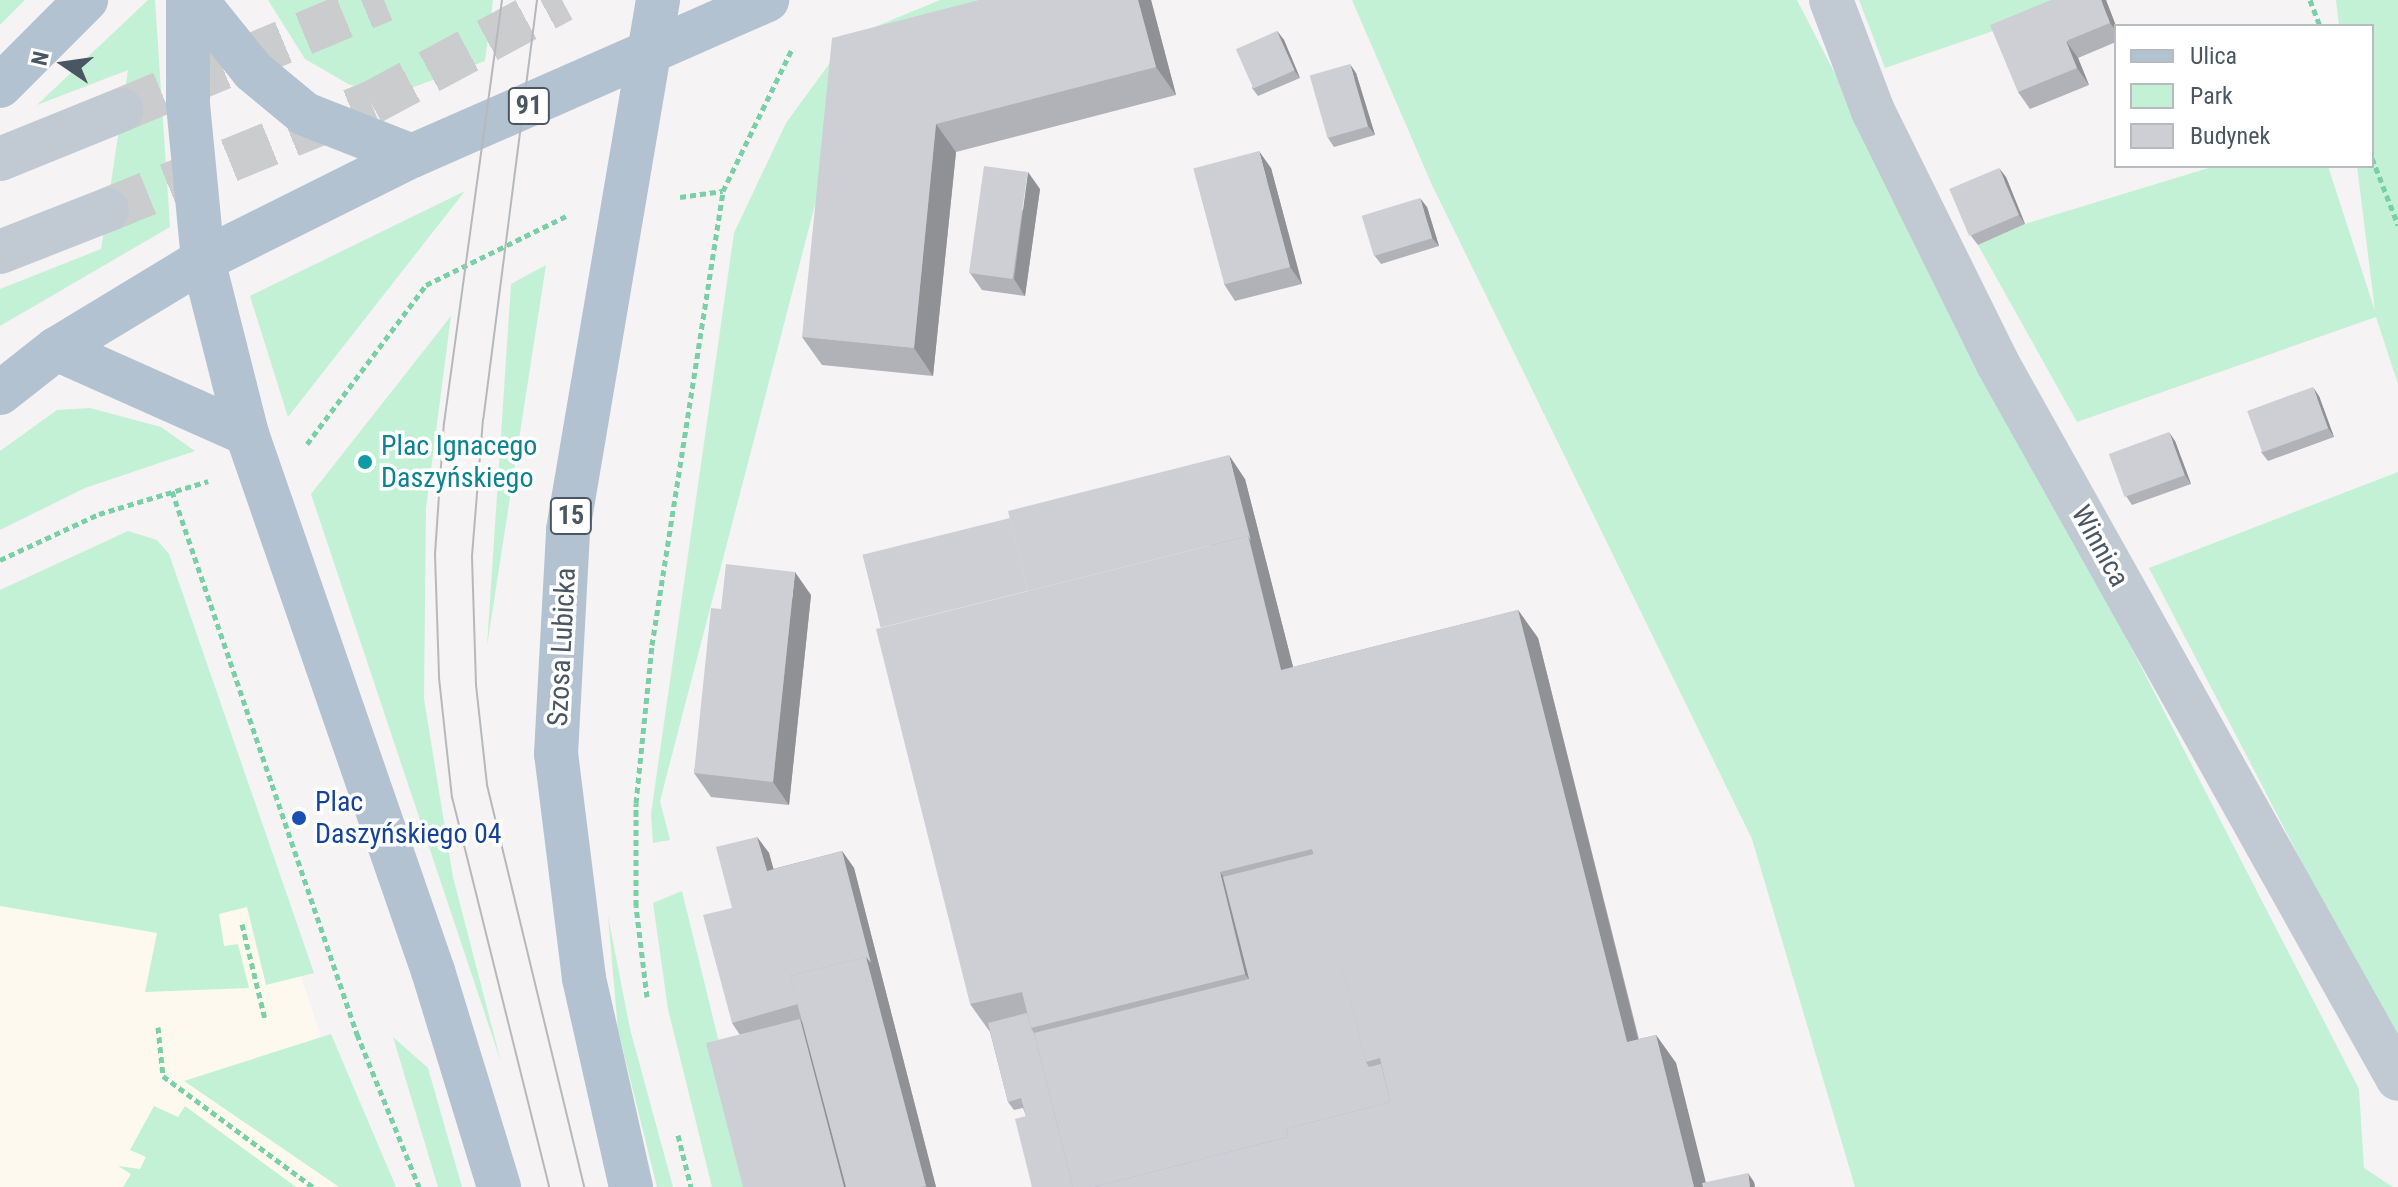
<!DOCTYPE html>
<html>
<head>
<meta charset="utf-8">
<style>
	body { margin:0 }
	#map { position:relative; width:2398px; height:1187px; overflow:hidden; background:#f5f3f3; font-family:"Roboto Condensed",sans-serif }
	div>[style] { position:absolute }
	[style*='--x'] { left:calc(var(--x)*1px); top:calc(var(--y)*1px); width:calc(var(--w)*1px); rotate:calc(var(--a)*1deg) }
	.commercial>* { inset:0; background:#fdf9ef }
	.green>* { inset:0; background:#c3f1d5 }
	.minor-tunnel>* { height:44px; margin-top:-22px; transform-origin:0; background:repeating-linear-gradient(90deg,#caccce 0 44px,transparent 0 66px) }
	.path>* { height:5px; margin-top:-2.5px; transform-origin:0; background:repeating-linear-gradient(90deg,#7ad0a6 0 6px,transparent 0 10px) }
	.minor>* { height:44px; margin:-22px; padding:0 22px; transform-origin:22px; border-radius:22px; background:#c1cad2 }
	.major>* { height:44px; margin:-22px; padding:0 22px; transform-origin:22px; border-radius:22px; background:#b3c2d1 }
	.tram>* { height:2px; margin:-1px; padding:0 1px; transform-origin:1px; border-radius:1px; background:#b5b8bd }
	.wall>* { inset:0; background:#b0b2b7 }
	.shaded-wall>* { inset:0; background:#909195 }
	.building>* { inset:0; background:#cdcfd5; transform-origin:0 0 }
	.dots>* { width:22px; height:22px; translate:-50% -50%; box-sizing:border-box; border:4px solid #fff; border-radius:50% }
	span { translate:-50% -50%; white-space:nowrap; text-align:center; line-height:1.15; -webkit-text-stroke:7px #fff; paint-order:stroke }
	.shield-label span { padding:2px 6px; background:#fff; border:2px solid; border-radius:6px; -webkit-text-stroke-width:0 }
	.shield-label { font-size:26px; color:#4a5661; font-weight:700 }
	.culture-label { font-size:28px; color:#0d838f }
	.left { translate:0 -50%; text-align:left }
	.street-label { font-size:28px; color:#4a5661 }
	.transit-label { font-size:28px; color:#164399 }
	.legend { position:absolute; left:2114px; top:24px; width:260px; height:144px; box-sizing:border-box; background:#fff; border:2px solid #b7bbc0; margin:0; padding:10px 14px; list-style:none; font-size:24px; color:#4a5661 }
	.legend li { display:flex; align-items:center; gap:16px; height:40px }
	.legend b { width:40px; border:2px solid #b7bbc0 }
	.north { position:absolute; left:24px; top:24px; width:80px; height:80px; -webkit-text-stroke:6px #fff; paint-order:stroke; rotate:283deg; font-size:22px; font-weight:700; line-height:32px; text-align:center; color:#4a5661 }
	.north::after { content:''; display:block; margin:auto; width:28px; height:36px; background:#4a5661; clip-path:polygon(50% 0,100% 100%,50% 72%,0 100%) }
</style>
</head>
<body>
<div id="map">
	<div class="commercial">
		<div style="clip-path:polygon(0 871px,267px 872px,345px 1111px,388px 1187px,0 1187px)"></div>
	</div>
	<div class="green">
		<div style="clip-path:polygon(0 0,25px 0,0 25px)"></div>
		<div style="clip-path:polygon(148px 0,155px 0,170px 227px,0 326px,0 289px,101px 249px,128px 70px,37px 105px)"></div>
		<div style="clip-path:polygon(268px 0,493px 0,485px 61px,400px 92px,350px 85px,305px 59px)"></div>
		<div style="clip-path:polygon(940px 0,1062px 0,817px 197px,660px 801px,670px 840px,653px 843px,651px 814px,734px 233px,786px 123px,848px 38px)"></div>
		<div style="clip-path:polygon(1352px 0,1797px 0,2359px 1089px,2364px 1168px,2393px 1187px,1855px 1187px,1752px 839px,1432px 185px)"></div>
		<div style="clip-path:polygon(1859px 0,2084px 0,1885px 68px)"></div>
		<div style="clip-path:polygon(2336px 0,2398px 0,2398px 384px,2376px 317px,2077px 422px,1978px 245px,2025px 224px,2215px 166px,2328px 166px,2375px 311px,2357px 166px,2372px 166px,2372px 26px,2339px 26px)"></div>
		<div style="clip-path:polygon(465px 191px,288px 417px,250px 296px)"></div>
		<div style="clip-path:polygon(546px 265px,487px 646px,511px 284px)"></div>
		<div style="clip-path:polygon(451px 316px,426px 508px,424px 699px,453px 877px,501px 1062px,311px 494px)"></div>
		<div style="clip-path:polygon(90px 408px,161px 427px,195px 451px,85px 488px,0 530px,0 451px,57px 410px)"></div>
		<div style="clip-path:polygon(2398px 472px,2398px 1047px,2149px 568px)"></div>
		<div style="clip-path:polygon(128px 531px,157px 540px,169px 554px,314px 973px,266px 985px,247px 907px,219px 914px,224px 946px,238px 944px,249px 988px,145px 992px,157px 933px,0 906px,0 590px)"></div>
		<div style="clip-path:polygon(682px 891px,724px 1063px,745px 1187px,712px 1187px,668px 1009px,653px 903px)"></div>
		<div style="clip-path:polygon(608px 916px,630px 1029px,673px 1187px,657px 1187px,618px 1030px)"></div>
		<div style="clip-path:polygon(331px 1034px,396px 1187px,339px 1187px,184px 1081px)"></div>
		<div style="clip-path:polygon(393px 1037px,428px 1068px,462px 1187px,438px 1187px)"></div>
		<div style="clip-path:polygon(154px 1106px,178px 1117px,185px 1106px,296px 1187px,123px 1187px,131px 1174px,118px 1166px,140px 1169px,146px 1157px,130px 1150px)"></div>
	</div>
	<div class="minor-tunnel">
		<div style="--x:121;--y:110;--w:285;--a:-22.7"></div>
		<div style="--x:107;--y:210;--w:285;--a:-22.1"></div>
		<div style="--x:371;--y:103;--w:217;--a:-28.3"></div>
	</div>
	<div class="path">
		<div style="--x:2310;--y:0;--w:28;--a:69"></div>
		<div style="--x:2372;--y:158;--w:72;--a:68.8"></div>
		<div style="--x:680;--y:197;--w:43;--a:-7.9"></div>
		<div style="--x:307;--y:444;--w:199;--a:-53.2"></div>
		<div style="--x:426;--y:285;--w:158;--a:-26.2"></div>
		<div style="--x:172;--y:491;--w:574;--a:71.19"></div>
		<div style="--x:357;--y:1034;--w:165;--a:67.9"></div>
		<div style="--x:0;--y:560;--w:109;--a:-24.9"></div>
		<div style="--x:99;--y:514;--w:114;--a:-16.8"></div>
		<div style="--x:242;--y:924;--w:98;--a:76.4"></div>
		<div style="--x:647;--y:997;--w:92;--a:-96.9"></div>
		<div style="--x:636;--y:906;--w:103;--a:-90"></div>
		<div style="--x:636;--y:803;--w:159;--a:-84.2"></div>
		<div style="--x:652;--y:645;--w:460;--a:-81.1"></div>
		<div style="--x:723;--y:191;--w:160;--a:-64.1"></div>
		<div style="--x:158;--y:1027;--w:49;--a:84.2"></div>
		<div style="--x:163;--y:1076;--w:187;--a:36.5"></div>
		<div style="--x:678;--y:1135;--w:54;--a:76"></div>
	</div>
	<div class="minor">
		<div style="--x:1831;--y:0;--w:119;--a:69.3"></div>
		<div style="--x:1873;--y:111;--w:282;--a:63.7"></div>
		<div style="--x:1998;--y:364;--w:819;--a:60.78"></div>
		<div style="--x:0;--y:159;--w:131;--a:-22"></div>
		<div style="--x:0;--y:252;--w:115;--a:-21.4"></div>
	</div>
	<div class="major">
		<div style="--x:188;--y:0;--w:104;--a:90"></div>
		<div style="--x:188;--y:104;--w:157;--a:84.5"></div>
		<div style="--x:203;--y:260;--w:179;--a:75.8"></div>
		<div style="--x:247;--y:434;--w:568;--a:70.9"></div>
		<div style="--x:433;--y:971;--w:226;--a:73"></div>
		<div style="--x:196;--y:0;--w:91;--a:51.2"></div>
		<div style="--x:253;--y:71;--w:67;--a:39.6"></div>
		<div style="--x:305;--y:114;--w:115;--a:21.4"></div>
		<div style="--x:0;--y:86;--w:122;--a:-45"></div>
		<div style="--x:56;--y:349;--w:209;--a:24"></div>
		<div style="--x:0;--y:393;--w:71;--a:-38.2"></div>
		<div style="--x:56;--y:349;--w:172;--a:-31.2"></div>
		<div style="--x:203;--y:260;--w:233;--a:-26.5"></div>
		<div style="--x:412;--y:156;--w:388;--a:-23.7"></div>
		<div style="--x:631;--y:1187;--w:214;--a:-102.7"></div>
		<div style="--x:584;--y:978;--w:226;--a:-97.1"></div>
		<div style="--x:556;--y:754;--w:224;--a:-86.9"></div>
		<div style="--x:568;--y:530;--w:538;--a:-80.36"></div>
	</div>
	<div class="tram">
		<div style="--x:502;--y:0;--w:426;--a:97.8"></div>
		<div style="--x:444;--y:422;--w:133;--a:93.9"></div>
		<div style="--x:435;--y:555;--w:123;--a:88.1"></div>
		<div style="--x:439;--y:678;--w:120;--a:83.8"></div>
		<div style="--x:452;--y:797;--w:402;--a:76"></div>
		<div style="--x:537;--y:0;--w:422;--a:97.3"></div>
		<div style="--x:483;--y:419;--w:138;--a:94.6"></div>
		<div style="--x:472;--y:557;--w:128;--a:88.2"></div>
		<div style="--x:476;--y:685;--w:101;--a:83.7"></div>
		<div style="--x:487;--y:785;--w:414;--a:76.4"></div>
	</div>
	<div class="wall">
		<div style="clip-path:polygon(979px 0,1151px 0,1176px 95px,956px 152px,933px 376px,822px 365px,802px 337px)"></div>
		<div style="clip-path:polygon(2106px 0,2116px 26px,2116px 42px,2078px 58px,2089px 85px,2030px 109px,2018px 92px)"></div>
		<div style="clip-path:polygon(1277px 31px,1284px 40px,1300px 78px,1258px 96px,1252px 88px)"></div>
		<div style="clip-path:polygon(1356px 73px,1375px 135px,1334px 147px,1328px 138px)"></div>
		<div style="clip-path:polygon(1271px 168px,1302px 284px,1235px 301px,1224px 284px)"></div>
		<div style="clip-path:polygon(2006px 177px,2025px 224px,1978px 245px,1971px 236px)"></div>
		<div style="clip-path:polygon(1040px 189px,1025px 296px,982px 290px,970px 273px)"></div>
		<div style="clip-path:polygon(1427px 207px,1439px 246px,1381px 264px,1374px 255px)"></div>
		<div style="clip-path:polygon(2319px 396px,2334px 437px,2268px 461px,2261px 452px)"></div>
		<div style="clip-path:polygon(2175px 441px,2191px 484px,2132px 505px,2126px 496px)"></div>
		<div style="clip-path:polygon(1245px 479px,1293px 667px,1518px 610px,1538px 638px,1639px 1039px,1656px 1035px,1676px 1063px,1705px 1182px,1754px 1182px,1755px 1187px,1032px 1187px,1026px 1116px,1023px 1108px,1014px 1110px,1008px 1102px,990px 1032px,970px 1004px)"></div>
		<div style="clip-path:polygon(811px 595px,789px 805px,711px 797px,694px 773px,721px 609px)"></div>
		<div style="clip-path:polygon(757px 837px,769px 853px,773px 869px,842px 851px,854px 868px,936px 1187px,743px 1187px,740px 1035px,732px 1023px,732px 908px)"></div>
	</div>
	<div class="shaded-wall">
		<div style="clip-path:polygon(1138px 0,1151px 0,1176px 95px,1156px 67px)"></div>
		<div style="clip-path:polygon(2101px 0,2106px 0,2116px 26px,2116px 31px,2110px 23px)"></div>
		<div style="clip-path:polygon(1277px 31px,1284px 40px,1300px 78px,1294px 70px)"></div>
		<div style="clip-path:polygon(2066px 41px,2078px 58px,2089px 85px,2077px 68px)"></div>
		<div style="clip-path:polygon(1350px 64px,1356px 73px,1375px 135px,1368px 126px)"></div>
		<div style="clip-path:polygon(936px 124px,956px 152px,933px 376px,914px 348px)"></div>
		<div style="clip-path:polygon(1259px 151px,1271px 168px,1302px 284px,1290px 267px)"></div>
		<div style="clip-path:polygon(1999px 168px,2006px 177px,2025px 224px,2019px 215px)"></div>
		<div style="clip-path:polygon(1028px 172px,1040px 189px,1025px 296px,1014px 279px)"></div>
		<div style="clip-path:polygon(1420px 198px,1427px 207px,1439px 246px,1432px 238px)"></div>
		<div style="clip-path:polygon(2313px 387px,2319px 396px,2334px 437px,2328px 428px)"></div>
		<div style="clip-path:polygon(2169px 432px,2175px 441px,2191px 484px,2185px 475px)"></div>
		<div style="clip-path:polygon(1229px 455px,1245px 479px,1301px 698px,1281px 670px)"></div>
		<div style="clip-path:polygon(795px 572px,811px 595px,789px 805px,773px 782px)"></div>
		<div style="clip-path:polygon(1518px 610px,1538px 638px,1646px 1071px,1627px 1042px)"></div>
		<div style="clip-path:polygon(757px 837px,769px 853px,779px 888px,767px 871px)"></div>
		<div style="clip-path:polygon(842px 851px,854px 868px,936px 1187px,927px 1187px,926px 1186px,866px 957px)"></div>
		<div style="clip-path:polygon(1220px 872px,1240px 901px,1265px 1002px,1245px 974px)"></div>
		<div style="clip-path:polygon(800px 1019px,820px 1047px,856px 1187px,844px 1187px)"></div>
		<div style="clip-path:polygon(1656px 1035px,1676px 1063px,1707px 1187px,1694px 1187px)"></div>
		<div style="clip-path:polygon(1748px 1173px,1754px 1182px,1755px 1187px,1750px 1187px)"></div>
	</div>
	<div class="building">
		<div style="clip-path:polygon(979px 0,1138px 0,1156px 67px,936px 124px,914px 348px,802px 337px,832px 38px)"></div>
		<div style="clip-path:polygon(2051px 0,2101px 0,2110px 23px,2066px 41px,2077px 68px,2018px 92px,1990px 25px)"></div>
		<div style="left:1277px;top:31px;width:43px;height:45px;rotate:66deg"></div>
		<div style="left:1350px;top:64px;width:65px;height:42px;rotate:74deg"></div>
		<div style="left:1259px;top:151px;width:120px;height:68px;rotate:75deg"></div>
		<div style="left:984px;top:166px;width:44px;height:108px;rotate:8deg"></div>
		<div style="left:1999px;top:168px;width:51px;height:54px;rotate:67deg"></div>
		<div style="left:1420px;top:198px;width:42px;height:61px;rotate:73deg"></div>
		<div style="left:2313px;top:387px;width:44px;height:70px;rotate:70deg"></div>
		<div style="left:2169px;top:432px;width:46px;height:64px;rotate:70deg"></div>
		<div style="clip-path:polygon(1229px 455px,1251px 541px,1248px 536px,1028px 591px,1008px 511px)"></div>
		<div style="left:1010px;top:518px;width:75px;height:152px;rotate:76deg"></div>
		<div style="clip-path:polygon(1248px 536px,1281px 670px,1518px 610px,1627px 1042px,1656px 1035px,1694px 1187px,1094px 1187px,1288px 1137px,1286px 1129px,1390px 1102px,1380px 1058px,1366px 1062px,1312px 849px,1220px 872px,1245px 974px,1031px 1028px,1022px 992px,970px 1004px,876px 629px)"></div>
		<div style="clip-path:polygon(726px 564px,795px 572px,773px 782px,694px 773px,711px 608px,721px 609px)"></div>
		<div style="clip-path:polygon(757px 837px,767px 871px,842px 851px,871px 963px,866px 957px,790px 976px,798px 1004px,732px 1023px,703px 915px,732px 908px,716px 847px)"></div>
		<div style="clip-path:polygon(1314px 854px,1366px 1062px,1369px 1067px,1381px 1064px,1390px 1102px,1286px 1129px,1288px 1137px,1094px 1187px,1073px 1187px,1034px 1033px,1249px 979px,1223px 877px)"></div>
		<div style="clip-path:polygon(866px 957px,926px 1186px,920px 1187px,846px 1187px,790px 976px)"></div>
		<div style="clip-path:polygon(1027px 1013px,1031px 1028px,1034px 1033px,1073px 1187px,1032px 1187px,1015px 1119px,1026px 1116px,1021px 1098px,1008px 1102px,988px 1023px)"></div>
		<div style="clip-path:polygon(800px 1019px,844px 1187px,743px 1187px,706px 1043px)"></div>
		<div style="clip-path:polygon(1748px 1173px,1750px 1187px,1703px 1187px,1702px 1183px)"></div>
	</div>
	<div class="dots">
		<div style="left:365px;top:462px;background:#0f9aa8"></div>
		<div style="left:299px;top:818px;background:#1a4fb4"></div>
	</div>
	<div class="shield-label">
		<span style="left:529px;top:106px">91</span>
		<span style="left:571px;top:516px">15</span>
	</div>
	<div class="culture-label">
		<span class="left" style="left:381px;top:462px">Plac Ignacego<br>Daszyńskiego</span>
	</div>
	<div class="street-label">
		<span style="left:2100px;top:546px;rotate:61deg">Winnica</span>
		<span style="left:562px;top:647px;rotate:-87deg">Szosa Lubicka</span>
	</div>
	<div class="transit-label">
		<span class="left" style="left:315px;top:818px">Plac<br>Daszyńskiego 04</span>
	</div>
	<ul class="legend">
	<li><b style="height:10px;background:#b3c2d1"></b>Ulica</li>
	<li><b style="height:22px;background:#c3f1d5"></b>Park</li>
	<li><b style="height:22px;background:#cdcfd5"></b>Budynek</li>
	</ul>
	<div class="north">N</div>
</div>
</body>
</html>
